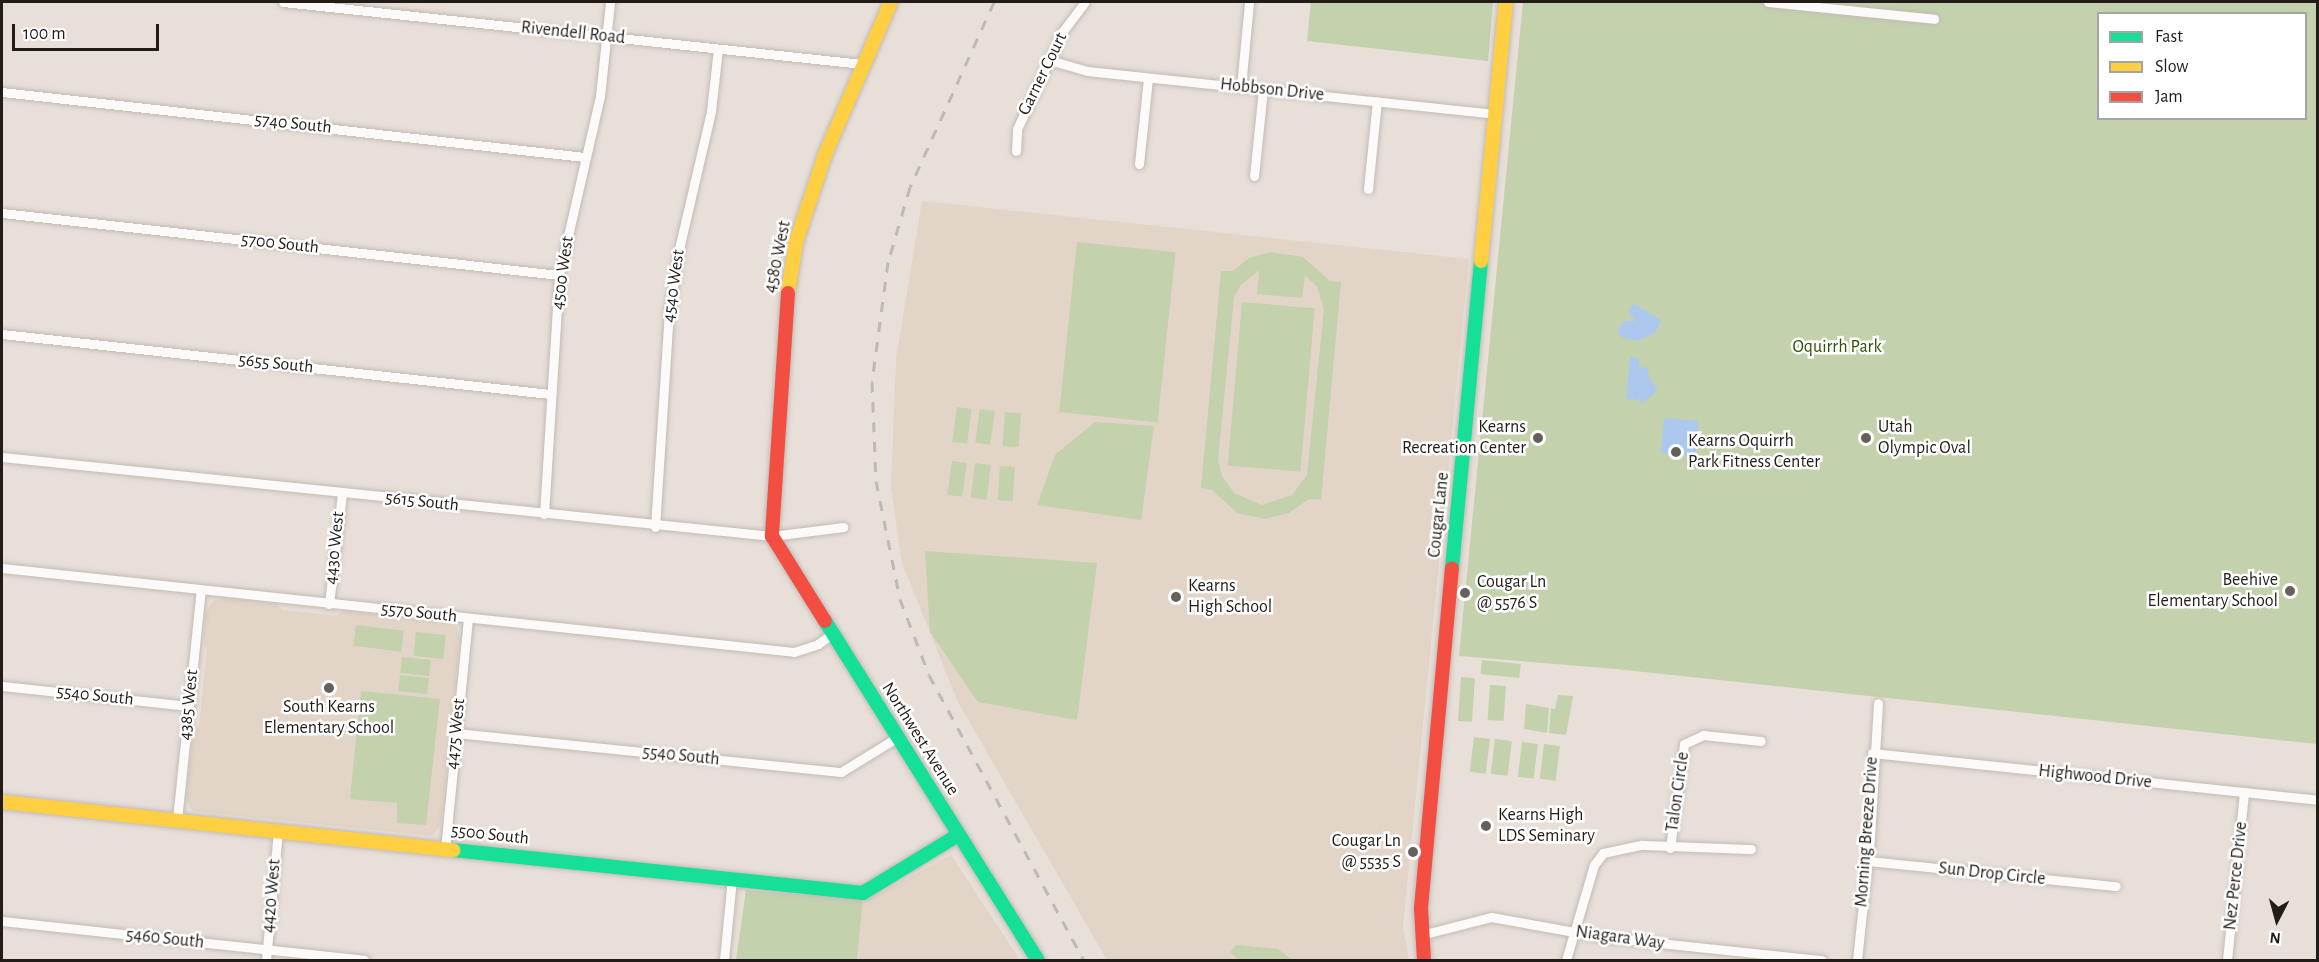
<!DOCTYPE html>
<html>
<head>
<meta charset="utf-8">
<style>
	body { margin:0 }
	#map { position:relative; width:2319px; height:962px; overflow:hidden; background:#e7dfd8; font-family:"Alegreya Sans",sans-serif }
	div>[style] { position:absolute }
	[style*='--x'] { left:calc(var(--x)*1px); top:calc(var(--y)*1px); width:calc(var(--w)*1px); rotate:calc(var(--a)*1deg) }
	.built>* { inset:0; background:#e2d4c6 }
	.green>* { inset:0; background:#c4d1ad; transform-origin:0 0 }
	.water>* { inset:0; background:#acc8ef; transform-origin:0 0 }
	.roads { filter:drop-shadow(0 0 2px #c1bbb5) drop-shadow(0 0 2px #c1bbb5) }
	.street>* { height:9px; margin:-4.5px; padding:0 4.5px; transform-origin:4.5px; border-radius:4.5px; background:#fbfaf9 }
	.fast>* { height:14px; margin:-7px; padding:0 7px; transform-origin:7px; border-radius:7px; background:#16e098 }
	.slow>* { height:14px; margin:-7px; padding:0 7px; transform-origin:7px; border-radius:7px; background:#ffcf43 }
	.jam>* { height:14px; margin:-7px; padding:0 7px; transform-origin:7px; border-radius:7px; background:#f24e42 }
	.rail>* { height:3px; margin-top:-1.5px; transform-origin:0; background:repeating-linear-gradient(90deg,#bcbab9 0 10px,transparent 0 20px) }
	.dots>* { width:16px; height:16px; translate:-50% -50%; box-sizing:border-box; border:3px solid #fff; border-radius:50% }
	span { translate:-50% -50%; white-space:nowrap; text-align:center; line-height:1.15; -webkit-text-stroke:5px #fff; paint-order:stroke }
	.street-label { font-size:18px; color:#211c18 }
	.park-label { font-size:18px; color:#335007 }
	.poi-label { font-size:18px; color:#211c18 }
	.right { translate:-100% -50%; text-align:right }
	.left { translate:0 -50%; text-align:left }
	.frame { position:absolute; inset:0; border:3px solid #211c18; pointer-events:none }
	.legend { position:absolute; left:2097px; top:12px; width:210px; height:108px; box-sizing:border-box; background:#fff; border:2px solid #a6a4a3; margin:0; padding:8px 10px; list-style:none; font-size:18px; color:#211c18 }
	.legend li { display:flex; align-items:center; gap:12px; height:30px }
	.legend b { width:30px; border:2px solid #a6a4a3 }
	.north { position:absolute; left:2247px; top:890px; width:60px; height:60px; -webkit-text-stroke:4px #fff; paint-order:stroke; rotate:186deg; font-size:16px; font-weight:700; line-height:24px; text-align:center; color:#211c18 }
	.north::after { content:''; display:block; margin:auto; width:21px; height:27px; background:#211c18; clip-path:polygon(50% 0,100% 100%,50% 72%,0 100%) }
	.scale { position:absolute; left:12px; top:24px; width:147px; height:27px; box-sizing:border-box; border:3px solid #211c18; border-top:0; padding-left:8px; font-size:18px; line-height:21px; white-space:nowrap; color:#211c18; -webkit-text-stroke:4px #fff; paint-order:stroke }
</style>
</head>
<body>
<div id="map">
	<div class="built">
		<div style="clip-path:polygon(922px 201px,1469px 259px,1403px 926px,1409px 960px,1107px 960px,958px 702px,902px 563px,891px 488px,896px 360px)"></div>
		<div style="clip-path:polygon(223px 598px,277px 604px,282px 610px,337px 616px,343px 611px,446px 622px,457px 627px,460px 637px,441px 824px,433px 836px,192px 811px,186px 798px,194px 729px,199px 726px,207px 649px,203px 644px,206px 612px,213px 601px)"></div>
		<div style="clip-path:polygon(951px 855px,1020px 960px,857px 960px,863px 902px)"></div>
	</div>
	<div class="green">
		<div style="clip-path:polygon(1311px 2px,1493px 2px,1488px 61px,1307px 41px)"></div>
		<div style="clip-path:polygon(evenodd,1523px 2px,2317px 2px,2317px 744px,1616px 669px,1459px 656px,1523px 2px,2098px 14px,2306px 14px,2306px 118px,2098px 118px,2098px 14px)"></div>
		<div style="left:1077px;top:242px;width:99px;height:171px;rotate:6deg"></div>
		<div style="clip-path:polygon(evenodd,1270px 252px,1303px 257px,1330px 281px,1341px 282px,1321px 500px,1309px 499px,1289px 513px,1265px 519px,1237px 513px,1212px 490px,1201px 488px,1221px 271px,1233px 271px,1249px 258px,1270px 252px,1259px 270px,1257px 294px,1302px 298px,1305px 275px,1317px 287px,1324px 309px,1307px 475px,1292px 495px,1262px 505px,1234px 493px,1222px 476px,1218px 460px,1234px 297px,1241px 285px,1259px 270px)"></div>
		<div style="left:1242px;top:302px;width:73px;height:164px;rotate:5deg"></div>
		<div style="left:957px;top:407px;width:15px;height:35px;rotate:8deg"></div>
		<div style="left:980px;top:409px;width:15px;height:34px;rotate:8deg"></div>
		<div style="left:1005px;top:412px;width:16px;height:34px;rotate:4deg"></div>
		<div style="clip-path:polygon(1095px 422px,1154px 426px,1141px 520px,1037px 505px,1055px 455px)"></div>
		<div style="left:952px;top:461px;width:15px;height:34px;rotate:8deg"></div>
		<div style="left:975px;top:463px;width:16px;height:35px;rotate:7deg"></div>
		<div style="left:1000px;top:466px;width:15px;height:34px;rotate:4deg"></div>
		<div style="clip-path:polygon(925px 551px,1097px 563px,1077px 720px,978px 702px,930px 632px)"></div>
		<div style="left:356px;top:625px;width:48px;height:21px;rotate:7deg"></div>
		<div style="left:416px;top:632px;width:30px;height:24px;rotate:6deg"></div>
		<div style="left:402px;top:657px;width:29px;height:16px;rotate:6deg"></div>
		<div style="left:1482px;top:660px;width:39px;height:14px;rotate:6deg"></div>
		<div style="left:400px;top:675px;width:29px;height:16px;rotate:6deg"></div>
		<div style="left:1461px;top:677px;width:14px;height:44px;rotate:4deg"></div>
		<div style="left:1490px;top:685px;width:16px;height:35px;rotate:4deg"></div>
		<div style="clip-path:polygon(361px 691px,440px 699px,426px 825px,397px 823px,397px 803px,350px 799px)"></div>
		<div style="clip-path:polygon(1558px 695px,1573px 696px,1566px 735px,1549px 733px,1551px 708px,1555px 709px)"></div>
		<div style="clip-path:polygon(1526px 704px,1549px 708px,1547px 733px,1524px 729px)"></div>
		<div style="left:1474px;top:737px;width:16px;height:35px;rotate:7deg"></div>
		<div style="left:1495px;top:739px;width:17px;height:35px;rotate:7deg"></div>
		<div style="left:1522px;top:742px;width:16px;height:35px;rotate:7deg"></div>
		<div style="left:1544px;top:744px;width:16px;height:35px;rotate:7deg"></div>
		<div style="clip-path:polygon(746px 890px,863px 899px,857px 960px,736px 960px)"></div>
		<div style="clip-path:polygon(1236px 945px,1278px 949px,1292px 960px,1239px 960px,1230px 952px)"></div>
	</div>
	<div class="water">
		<div style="clip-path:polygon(1633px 303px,1661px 320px,1655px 333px,1637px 341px,1621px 337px,1618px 331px,1623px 321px,1636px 321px,1628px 313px)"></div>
		<div style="clip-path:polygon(1630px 357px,1639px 358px,1639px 367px,1648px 368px,1649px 377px,1658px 390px,1640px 405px,1640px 396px,1638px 400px,1626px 399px)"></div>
		<div style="left:1664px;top:418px;width:35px;height:35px;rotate:5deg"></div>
	</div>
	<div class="roads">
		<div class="street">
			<div style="--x:283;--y:2;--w:582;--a:6.11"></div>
			<div style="--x:1768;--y:2;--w:167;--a:5.8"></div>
			<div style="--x:1049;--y:60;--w:40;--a:16"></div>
			<div style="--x:1087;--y:71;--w:410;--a:6"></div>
			<div style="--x:1241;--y:87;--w:85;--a:-84.6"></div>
			<div style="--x:2;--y:92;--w:586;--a:6.37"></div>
			<div style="--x:1016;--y:151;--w:22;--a:-87"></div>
			<div style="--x:1017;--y:129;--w:108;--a:-64.9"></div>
			<div style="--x:1063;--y:31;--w:36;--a:-53"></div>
			<div style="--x:1139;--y:164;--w:86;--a:-84"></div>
			<div style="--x:1254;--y:176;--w:87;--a:-84.1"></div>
			<div style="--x:1368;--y:189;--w:88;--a:-84.2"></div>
			<div style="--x:2;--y:213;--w:560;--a:6.35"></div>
			<div style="--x:2;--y:334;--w:551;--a:6.25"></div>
			<div style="--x:2;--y:457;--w:774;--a:5.86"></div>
			<div style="--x:772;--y:536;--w:72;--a:-7.2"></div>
			<div style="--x:544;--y:514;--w:239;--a:-86.4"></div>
			<div style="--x:559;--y:275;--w:184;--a:-77.1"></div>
			<div style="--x:600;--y:96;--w:95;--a:-83.9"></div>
			<div style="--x:655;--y:527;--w:215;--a:-86.3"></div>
			<div style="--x:669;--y:312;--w:64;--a:-81"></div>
			<div style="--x:679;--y:249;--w:142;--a:-76.9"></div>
			<div style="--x:711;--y:111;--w:62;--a:-83.6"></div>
			<div style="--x:2;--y:568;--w:796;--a:6.05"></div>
			<div style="--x:794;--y:652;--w:25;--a:-18"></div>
			<div style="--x:818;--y:644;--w:19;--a:-36"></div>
			<div style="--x:329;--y:604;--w:112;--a:-83.3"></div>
			<div style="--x:2;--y:686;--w:188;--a:6.1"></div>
			<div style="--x:456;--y:733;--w:387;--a:5.8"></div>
			<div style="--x:841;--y:772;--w:67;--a:-31.6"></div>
			<div style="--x:1872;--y:753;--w:448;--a:6"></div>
			<div style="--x:177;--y:820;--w:232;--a:-84.1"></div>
			<div style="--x:1670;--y:848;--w:105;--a:-82.3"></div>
			<div style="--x:1684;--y:744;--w:21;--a:-25"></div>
			<div style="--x:1703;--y:735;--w:58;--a:5.9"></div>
			<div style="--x:445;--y:849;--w:232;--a:-84.3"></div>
			<div style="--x:1868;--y:861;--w:249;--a:5.8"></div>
			<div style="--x:2;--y:921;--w:364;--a:6.1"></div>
			<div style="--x:1421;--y:935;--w:72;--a:-14.4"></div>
			<div style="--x:1491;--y:917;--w:113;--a:10.2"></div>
			<div style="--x:1602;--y:937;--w:221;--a:6"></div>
			<div style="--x:266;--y:960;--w:130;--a:-84.7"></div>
			<div style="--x:724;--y:960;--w:82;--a:-84.4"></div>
			<div style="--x:1566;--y:960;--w:99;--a:-73.6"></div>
			<div style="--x:1594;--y:865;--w:15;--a:-53"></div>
			<div style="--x:1603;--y:853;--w:40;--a:-12"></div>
			<div style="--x:1642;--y:845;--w:109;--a:2.1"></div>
			<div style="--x:1857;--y:960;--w:123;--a:-83.9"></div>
			<div style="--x:1870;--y:838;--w:135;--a:-86.6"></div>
			<div style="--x:2227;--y:960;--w:169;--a:-84.2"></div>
		</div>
		<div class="fast">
			<div style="--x:1452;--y:568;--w:308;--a:-84.6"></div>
			<div style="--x:825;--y:621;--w:400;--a:57.9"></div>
			<div style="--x:453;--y:850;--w:412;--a:6"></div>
			<div style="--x:863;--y:893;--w:111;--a:-31.4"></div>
		</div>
		<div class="slow">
			<div style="--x:1481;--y:261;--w:260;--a:-84.5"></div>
			<div style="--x:788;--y:293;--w:52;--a:-81.1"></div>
			<div style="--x:796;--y:242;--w:95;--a:-71.6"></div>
			<div style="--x:826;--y:152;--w:163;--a:-66.6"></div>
			<div style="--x:2;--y:802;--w:454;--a:6.1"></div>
		</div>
		<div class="jam">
			<div style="--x:788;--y:293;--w:244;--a:93.8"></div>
			<div style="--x:772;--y:536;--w:100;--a:58.1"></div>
			<div style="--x:1424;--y:960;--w:52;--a:-93.3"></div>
			<div style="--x:1421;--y:908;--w:341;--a:-84.8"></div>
		</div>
	</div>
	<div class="rail">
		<div style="--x:994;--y:2;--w:203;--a:114.4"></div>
		<div style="--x:910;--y:187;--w:78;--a:106.3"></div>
		<div style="--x:888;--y:262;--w:121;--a:97.6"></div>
		<div style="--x:872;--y:382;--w:99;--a:87.7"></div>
		<div style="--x:876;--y:481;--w:120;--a:78.5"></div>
		<div style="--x:900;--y:599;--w:81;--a:69.1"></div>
		<div style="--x:929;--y:675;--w:324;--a:61.5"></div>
	</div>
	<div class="dots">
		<div style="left:1538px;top:438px;background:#66605b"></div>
		<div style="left:1866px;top:438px;background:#66605b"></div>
		<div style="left:1676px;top:452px;background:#66605b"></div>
		<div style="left:2290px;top:591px;background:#66605b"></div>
		<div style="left:1465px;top:593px;background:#66605b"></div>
		<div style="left:1176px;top:597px;background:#66605b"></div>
		<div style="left:329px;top:688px;background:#66605b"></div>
		<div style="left:1486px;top:826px;background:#66605b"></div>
		<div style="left:1413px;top:852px;background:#66605b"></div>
	</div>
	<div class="street-label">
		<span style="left:573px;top:33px;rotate:6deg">Rivendell Road</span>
		<span style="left:1043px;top:74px;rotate:-64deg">Garner Court</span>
		<span style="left:1272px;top:90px;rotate:6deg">Hobbson Drive</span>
		<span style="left:293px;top:124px;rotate:6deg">5740 South</span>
		<span style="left:280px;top:244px;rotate:6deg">5700 South</span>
		<span style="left:778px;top:257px;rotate:-78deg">4580 West</span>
		<span style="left:563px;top:273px;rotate:-82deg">4500 West</span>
		<span style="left:674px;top:286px;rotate:-82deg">4540 West</span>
		<span style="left:276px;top:364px;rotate:6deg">5655 South</span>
		<span style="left:422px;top:502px;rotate:6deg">5615 South</span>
		<span style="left:1439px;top:515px;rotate:-84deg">Cougar Lane</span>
		<span style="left:335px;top:548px;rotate:-84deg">4430 West</span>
		<span style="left:419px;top:613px;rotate:6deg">5570 South</span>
		<span style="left:95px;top:696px;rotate:6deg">5540 South</span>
		<span style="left:189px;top:705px;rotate:-84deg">4385 West</span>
		<span style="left:456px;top:734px;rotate:-84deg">4475 West</span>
		<span style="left:920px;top:739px;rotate:58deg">Northwest Avenue</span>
		<span style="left:681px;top:756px;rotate:6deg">5540 South</span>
		<span style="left:2095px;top:777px;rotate:6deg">Highwood Drive</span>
		<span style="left:1678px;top:792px;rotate:-82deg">Talon Circle</span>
		<span style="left:1867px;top:832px;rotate:-86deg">Morning Breeze Drive</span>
		<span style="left:490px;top:835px;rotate:6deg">5500 South</span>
		<span style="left:1992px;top:874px;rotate:6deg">Sun Drop Circle</span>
		<span style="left:2236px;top:876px;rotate:-84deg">Nez Perce Drive</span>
		<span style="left:272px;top:896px;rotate:-85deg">4420 West</span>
		<span style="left:1620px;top:938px;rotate:8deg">Niagara Way</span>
		<span style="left:165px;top:939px;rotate:6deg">5460 South</span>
	</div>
	<div class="park-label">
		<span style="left:1837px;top:347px">Oquirrh Park</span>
	</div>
	<div class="poi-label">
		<span class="right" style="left:1526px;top:438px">Kearns<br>Recreation Center</span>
		<span class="left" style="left:1878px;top:438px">Utah<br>Olympic Oval</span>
		<span class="left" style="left:1688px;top:452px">Kearns Oquirrh<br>Park Fitness Center</span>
		<span class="right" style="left:2278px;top:591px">Beehive<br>Elementary School</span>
		<span class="left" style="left:1477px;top:593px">Cougar Ln<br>@ 5576 S</span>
		<span class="left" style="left:1188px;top:597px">Kearns<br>High School</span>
		<span style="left:329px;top:718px">South Kearns<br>Elementary School</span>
		<span class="left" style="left:1498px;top:826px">Kearns High<br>LDS Seminary</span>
		<span class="right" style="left:1401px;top:852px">Cougar Ln<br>@ 5535 S</span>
	</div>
	<div class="frame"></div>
	<ul class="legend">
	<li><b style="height:8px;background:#16e098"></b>Fast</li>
	<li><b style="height:8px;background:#ffcf43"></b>Slow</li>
	<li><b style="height:8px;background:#f24e42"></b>Jam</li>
	</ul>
	<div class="north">N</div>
	<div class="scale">100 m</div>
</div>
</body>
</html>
